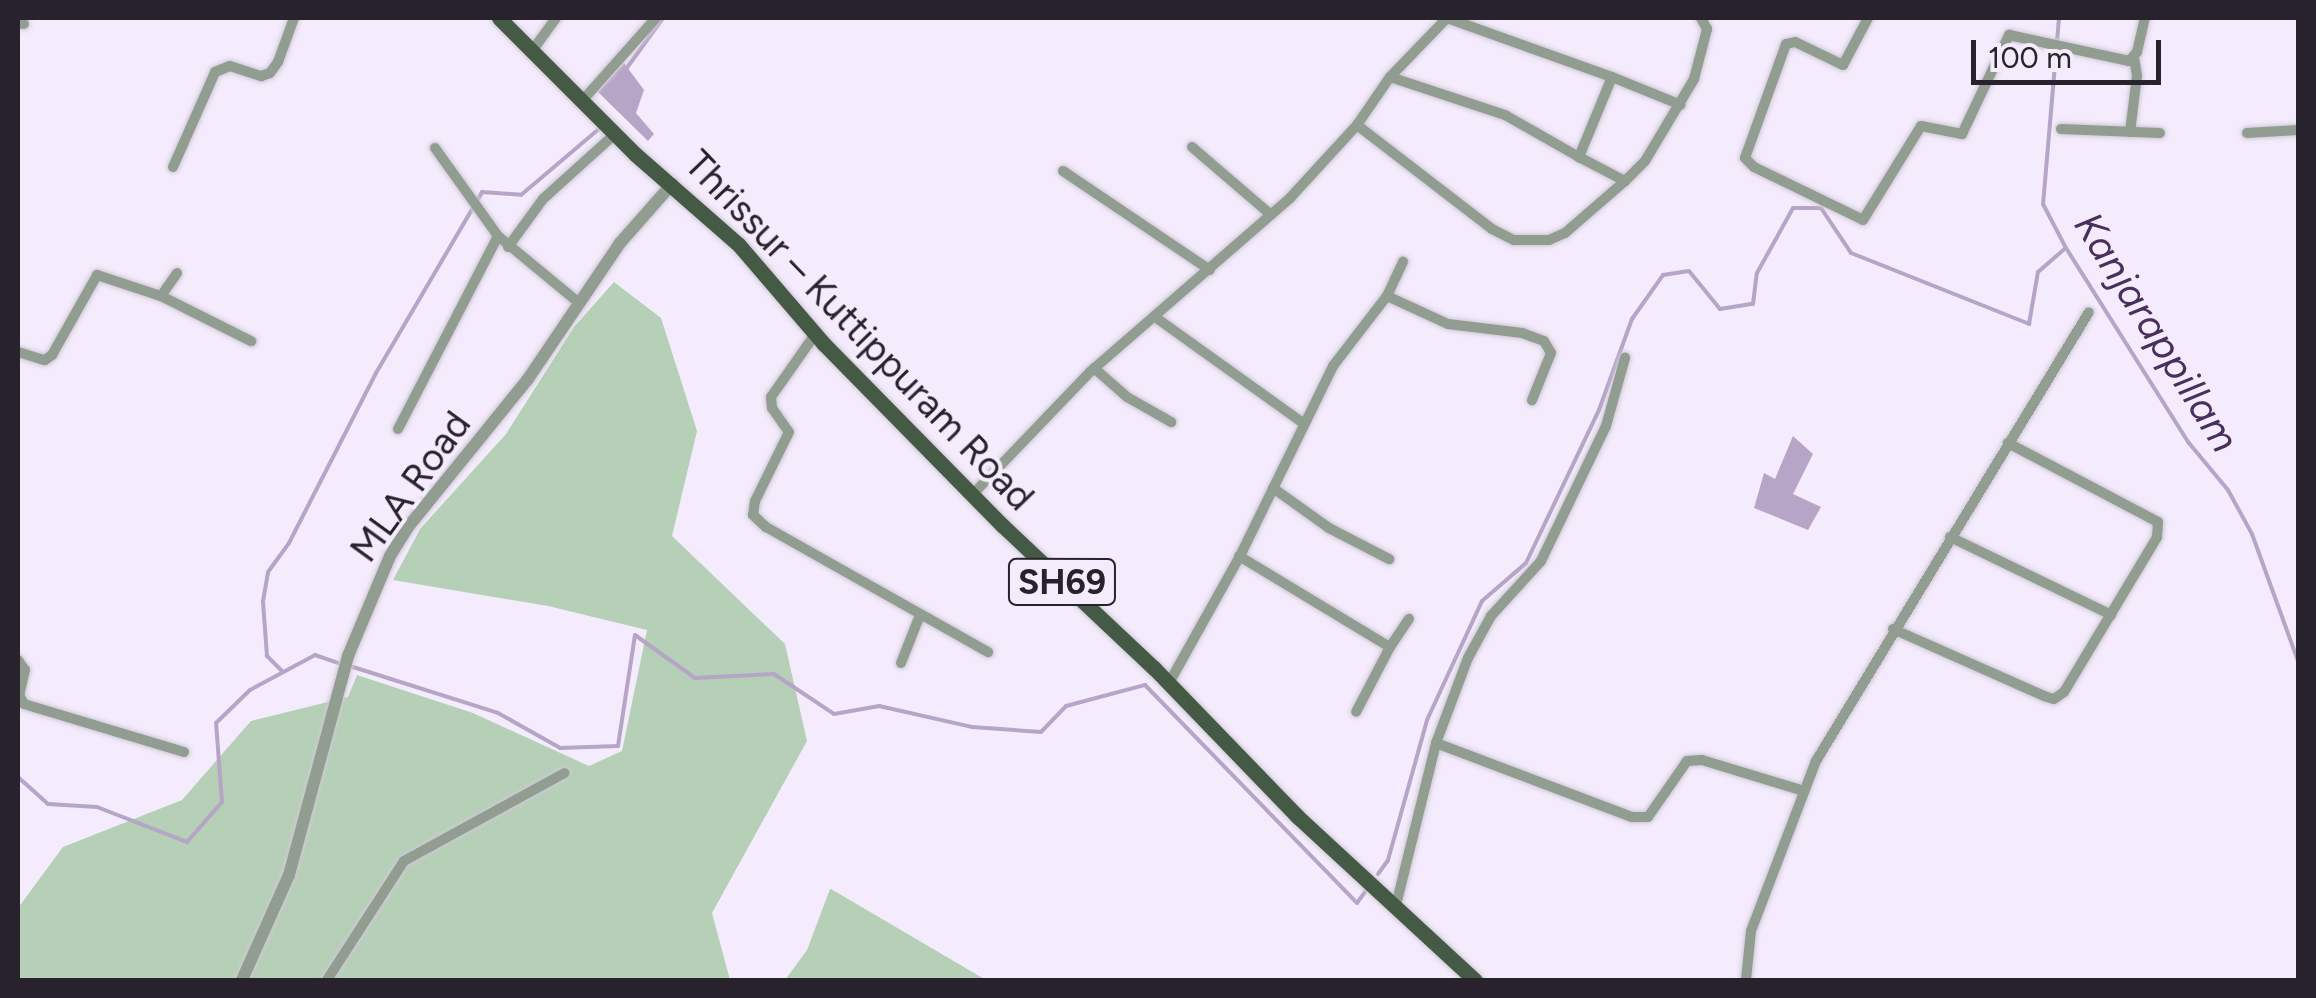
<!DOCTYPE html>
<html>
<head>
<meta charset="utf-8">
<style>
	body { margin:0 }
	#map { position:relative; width:2316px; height:998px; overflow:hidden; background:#f4ecfc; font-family:Figtree,sans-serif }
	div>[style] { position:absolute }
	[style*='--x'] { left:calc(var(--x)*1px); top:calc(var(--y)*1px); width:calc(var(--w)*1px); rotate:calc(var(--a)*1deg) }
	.green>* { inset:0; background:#b5d0b6 }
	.water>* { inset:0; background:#b6a5c6 }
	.stream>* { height:4px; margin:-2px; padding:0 2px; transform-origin:2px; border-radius:2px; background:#b6a5c6 }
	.roads { filter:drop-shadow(0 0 2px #cfc8d6) drop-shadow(0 0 2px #cfc8d6) }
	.minor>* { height:10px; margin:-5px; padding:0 5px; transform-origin:5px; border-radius:5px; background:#919d91 }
	.tertiary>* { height:12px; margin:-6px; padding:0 6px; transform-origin:6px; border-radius:6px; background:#919d91 }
	.primary>* { height:15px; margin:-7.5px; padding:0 7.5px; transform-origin:7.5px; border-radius:7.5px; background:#445a45 }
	span { translate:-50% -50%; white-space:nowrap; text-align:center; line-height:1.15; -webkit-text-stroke:8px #f4ecfc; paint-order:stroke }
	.shield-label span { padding:2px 8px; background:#f4ecfc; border:2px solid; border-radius:8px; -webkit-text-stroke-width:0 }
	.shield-label { font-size:35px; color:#27222b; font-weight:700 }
	.street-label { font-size:38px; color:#27222b }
	.water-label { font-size:40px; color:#482f5c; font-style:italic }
	.frame { position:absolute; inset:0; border:20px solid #27222b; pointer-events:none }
	.scale { position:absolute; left:1971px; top:40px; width:190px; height:45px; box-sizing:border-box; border:5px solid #27222b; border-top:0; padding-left:12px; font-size:30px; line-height:35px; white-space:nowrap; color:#27222b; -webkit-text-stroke:8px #f4ecfc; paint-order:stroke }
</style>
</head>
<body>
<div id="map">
	<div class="green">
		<div style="clip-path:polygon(614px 282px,661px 318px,697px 431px,672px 536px,785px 644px,807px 741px,712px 913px,730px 980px,18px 980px,18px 908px,63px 847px,182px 800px,251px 721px,348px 697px,357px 675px,473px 713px,589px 766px,622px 751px,647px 630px,548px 606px,393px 580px,420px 529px,506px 434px,574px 327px)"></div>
		<div style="clip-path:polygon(830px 889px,831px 889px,986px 980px,785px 980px,807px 950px)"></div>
	</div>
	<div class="water">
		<div style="clip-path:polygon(624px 63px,644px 90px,636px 113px,654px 134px,648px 141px,598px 92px)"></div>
		<div style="clip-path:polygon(1793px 436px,1813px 454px,1793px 494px,1821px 507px,1808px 530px,1754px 508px,1764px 473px,1775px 479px)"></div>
	</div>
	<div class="stream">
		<div style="--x:2059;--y:18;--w:187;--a:94.9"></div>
		<div style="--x:2043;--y:204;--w:50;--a:62.4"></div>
		<div style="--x:2066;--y:248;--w:231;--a:57.8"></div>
		<div style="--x:2189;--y:443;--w:61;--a:50.3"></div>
		<div style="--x:2228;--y:490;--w:50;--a:61.4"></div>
		<div style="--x:2252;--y:534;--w:135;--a:70.1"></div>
		<div style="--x:626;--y:69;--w:63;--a:-54"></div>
		<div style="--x:353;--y:667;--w:152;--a:17.6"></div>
		<div style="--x:498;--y:713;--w:71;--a:29.4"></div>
		<div style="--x:560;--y:748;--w:58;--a:-2"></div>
		<div style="--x:618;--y:746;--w:112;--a:-81.3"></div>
		<div style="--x:635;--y:635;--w:74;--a:35.6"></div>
		<div style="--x:695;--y:678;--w:79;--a:-2.9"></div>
		<div style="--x:774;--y:674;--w:72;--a:33.7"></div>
		<div style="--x:834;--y:714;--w:46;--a:-10.1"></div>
		<div style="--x:879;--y:706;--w:95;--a:12.7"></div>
		<div style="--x:972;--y:727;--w:69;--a:4.1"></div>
		<div style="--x:1041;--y:732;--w:36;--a:-46"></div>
		<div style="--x:1066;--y:706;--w:82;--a:-14.9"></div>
		<div style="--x:1145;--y:685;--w:304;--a:45.8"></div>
		<div style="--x:1357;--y:903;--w:14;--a:-54"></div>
		<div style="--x:283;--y:672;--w:23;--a:-135"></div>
		<div style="--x:267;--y:656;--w:55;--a:-94.2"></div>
		<div style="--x:263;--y:601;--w:29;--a:-80"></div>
		<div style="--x:268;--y:572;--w:36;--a:-54"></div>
		<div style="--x:289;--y:543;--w:191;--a:-62.9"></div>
		<div style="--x:376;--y:373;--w:210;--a:-59.6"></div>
		<div style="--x:482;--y:192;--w:39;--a:4"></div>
		<div style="--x:521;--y:195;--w:104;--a:-40.3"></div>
		<div style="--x:18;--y:777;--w:40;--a:42"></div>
		<div style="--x:48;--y:804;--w:49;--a:3.5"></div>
		<div style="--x:97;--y:807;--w:97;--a:21.3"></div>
		<div style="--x:187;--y:842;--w:53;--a:-48.8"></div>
		<div style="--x:222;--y:802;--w:79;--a:-94.3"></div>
		<div style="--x:216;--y:723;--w:47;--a:-44.1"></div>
		<div style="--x:250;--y:690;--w:74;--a:-28.3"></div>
		<div style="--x:315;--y:655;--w:24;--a:19"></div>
		<div style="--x:1378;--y:874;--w:17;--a:-54"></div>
		<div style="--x:1388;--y:860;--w:145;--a:-74.4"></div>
		<div style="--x:1427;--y:720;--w:131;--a:-65.2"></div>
		<div style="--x:1482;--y:601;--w:58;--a:-40.8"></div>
		<div style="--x:1526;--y:563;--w:170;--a:-64.5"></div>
		<div style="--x:1599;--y:410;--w:97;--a:-70.1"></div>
		<div style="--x:1632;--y:319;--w:54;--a:-54.8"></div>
		<div style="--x:1663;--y:275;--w:26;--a:-9"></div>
		<div style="--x:1689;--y:271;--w:49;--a:50.8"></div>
		<div style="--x:1720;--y:309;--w:33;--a:-9"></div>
		<div style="--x:1753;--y:304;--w:31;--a:-83"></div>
		<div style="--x:1757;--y:273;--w:74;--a:-61"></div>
		<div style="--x:1793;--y:208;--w:28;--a:0"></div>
		<div style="--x:1821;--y:208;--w:54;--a:56.3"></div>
		<div style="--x:1851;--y:253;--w:192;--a:21.7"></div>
		<div style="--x:2029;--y:324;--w:53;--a:-80.2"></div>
		<div style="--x:2038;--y:272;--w:37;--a:-41"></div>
	</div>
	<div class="roads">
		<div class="minor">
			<div style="--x:1868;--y:18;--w:53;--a:118"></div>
			<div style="--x:1843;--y:65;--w:53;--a:-154.4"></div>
			<div style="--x:1795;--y:42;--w:9;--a:167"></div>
			<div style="--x:1786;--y:44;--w:121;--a:109.8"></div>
			<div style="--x:1745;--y:158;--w:13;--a:45"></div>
			<div style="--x:1754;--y:167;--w:121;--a:25.9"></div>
			<div style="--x:1863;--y:220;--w:110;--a:-58.3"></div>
			<div style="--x:1921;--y:126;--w:42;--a:11"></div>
			<div style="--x:1962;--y:134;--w:110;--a:-64.6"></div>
			<div style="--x:2009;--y:35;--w:123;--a:12.2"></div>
			<div style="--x:2129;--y:61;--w:12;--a:-48"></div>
			<div style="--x:2137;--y:52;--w:35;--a:-77"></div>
			<div style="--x:18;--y:23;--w:6;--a:9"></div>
			<div style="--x:532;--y:51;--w:41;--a:-54"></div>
			<div style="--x:1612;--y:77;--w:74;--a:22.1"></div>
			<div style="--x:582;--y:101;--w:111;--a:-48.3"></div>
			<div style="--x:1357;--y:125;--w:170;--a:37.6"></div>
			<div style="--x:1492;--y:229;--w:25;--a:27"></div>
			<div style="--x:1514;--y:240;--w:35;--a:0"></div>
			<div style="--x:1549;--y:240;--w:17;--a:-24"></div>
			<div style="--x:1565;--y:233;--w:79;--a:-40.9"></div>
			<div style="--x:2061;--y:129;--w:99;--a:2.3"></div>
			<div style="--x:2130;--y:132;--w:56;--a:-82.9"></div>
			<div style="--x:2137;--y:76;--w:18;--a:-99"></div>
			<div style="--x:2247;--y:133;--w:51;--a:-3.4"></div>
			<div style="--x:1192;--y:147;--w:104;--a:40.7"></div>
			<div style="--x:435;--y:148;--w:108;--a:54.4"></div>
			<div style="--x:498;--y:236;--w:105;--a:39.6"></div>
			<div style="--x:1579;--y:157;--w:52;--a:27.6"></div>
			<div style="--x:1625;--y:181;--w:28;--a:-45"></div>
			<div style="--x:1645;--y:161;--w:96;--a:-59.1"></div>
			<div style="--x:1694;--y:79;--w:52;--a:-75.4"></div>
			<div style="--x:1707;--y:29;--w:13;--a:-119"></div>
			<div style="--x:173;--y:167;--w:104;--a:-66.1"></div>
			<div style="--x:215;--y:72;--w:16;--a:-22"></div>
			<div style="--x:230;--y:66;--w:33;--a:18"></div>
			<div style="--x:261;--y:76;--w:9;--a:-18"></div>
			<div style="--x:270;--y:73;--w:14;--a:-54"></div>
			<div style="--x:278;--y:62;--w:47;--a:-70"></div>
			<div style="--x:1063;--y:171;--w:177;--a:34"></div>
			<div style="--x:508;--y:247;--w:59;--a:-53.9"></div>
			<div style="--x:543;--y:199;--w:97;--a:-42.1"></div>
			<div style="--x:161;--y:296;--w:101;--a:26.6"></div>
			<div style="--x:1387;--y:296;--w:38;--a:-65"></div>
			<div style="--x:1155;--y:317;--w:182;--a:35.6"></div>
			<div style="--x:816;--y:333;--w:78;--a:125.1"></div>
			<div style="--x:771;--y:397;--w:11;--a:85"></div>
			<div style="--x:772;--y:408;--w:29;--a:55"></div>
			<div style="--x:789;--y:432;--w:77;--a:116.2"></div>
			<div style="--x:755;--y:501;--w:14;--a:98"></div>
			<div style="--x:753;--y:515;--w:18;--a:43"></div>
			<div style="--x:766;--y:527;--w:255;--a:29.4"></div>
			<div style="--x:18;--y:352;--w:28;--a:17"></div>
			<div style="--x:45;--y:360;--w:9;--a:-36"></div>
			<div style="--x:52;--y:355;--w:92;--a:-60.6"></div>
			<div style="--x:97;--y:275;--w:67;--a:18.2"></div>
			<div style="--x:161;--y:296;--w:28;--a:-55"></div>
			<div style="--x:1094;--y:368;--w:44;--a:41.3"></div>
			<div style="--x:1127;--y:397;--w:51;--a:29.6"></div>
			<div style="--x:398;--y:429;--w:217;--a:-62.6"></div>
			<div style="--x:1273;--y:488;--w:69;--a:35.5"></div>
			<div style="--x:1329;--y:528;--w:68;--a:27.3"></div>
			<div style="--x:972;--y:495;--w:170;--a:-46.2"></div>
			<div style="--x:1090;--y:372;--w:265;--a:-41"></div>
			<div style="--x:1290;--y:198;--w:99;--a:-47.5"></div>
			<div style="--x:1357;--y:125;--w:58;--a:-55.5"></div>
			<div style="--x:1390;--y:77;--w:82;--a:-46"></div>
			<div style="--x:1447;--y:18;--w:175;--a:19.7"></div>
			<div style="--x:1612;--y:77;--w:87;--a:112.4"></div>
			<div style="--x:1579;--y:157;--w:85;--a:-150.4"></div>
			<div style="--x:1505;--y:115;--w:121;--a:-161.7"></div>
			<div style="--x:1950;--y:537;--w:179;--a:25.8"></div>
			<div style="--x:1239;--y:556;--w:176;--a:31.1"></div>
			<div style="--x:1390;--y:647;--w:73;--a:117.6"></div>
			<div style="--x:1893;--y:629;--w:165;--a:23.9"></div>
			<div style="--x:2044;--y:696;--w:10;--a:17"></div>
			<div style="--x:2054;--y:699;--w:12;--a:-35"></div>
			<div style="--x:2064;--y:692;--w:181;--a:-59"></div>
			<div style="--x:2157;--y:537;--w:15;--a:-86"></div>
			<div style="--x:2158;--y:522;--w:170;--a:-152.2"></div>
			<div style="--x:1390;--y:647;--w:34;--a:-56"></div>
			<div style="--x:18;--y:660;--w:12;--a:55"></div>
			<div style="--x:25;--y:670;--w:26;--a:103"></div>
			<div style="--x:19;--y:695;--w:10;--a:61"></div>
			<div style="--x:24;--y:704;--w:167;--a:16.7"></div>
			<div style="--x:901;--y:663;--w:52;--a:-68.4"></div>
			<div style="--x:1169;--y:683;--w:143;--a:-60.8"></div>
			<div style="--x:1239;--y:558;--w:214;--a:-63.9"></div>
			<div style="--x:1333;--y:366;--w:88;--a:-52.4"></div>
			<div style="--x:1387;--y:296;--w:67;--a:24.7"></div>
			<div style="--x:1448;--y:324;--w:75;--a:6.9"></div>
			<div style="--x:1522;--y:333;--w:23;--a:20"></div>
			<div style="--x:1544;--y:341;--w:14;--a:60"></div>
			<div style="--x:1551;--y:353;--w:51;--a:112"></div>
			<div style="--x:1436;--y:743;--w:210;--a:20.7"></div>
			<div style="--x:1632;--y:817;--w:16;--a:0"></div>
			<div style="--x:1648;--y:817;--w:68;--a:-55.1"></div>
			<div style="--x:1687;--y:761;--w:15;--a:-4"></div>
			<div style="--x:1702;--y:760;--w:107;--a:16.9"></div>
			<div style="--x:1396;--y:905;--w:167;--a:-76.1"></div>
			<div style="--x:1436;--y:743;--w:91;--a:-69.4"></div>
			<div style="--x:1468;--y:658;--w:48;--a:-61.3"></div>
			<div style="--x:1491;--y:616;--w:74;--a:-47.7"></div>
			<div style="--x:1541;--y:561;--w:150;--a:-64.3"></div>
			<div style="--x:1606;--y:426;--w:71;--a:-74.4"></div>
			<div style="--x:327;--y:980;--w:142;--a:-57.1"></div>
			<div style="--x:404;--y:861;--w:183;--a:-28.7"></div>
			<div style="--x:1746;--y:980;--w:49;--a:-84.2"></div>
			<div style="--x:1751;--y:931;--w:182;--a:-69.1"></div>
			<div style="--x:1816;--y:761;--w:525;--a:-58.7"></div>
		</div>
		<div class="tertiary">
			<div style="--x:242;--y:980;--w:115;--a:-65.9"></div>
			<div style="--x:289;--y:875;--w:227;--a:-74.9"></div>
			<div style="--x:348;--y:656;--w:108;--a:-67.2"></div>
			<div style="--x:390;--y:556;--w:34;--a:-58"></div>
			<div style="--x:408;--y:527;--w:191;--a:-51"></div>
			<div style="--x:528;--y:379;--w:164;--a:-55.9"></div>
			<div style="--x:620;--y:243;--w:79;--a:-48.6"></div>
		</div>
		<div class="primary">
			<div style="--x:499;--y:18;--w:192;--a:45"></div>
			<div style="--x:635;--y:154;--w:138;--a:41.2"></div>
			<div style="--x:739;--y:245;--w:130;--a:49.4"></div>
			<div style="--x:824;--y:344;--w:254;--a:45.5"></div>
			<div style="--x:1002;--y:525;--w:209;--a:43.3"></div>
			<div style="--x:1154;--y:668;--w:206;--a:46"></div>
			<div style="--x:1297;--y:816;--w:242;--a:42.7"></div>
		</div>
	</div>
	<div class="shield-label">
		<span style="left:1062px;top:582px">SH69</span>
	</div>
	<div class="street-label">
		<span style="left:859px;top:331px;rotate:46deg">Thrissur – Kuttippuram Road</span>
		<span style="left:411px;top:487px;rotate:-54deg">MLA Road</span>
	</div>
	<div class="water-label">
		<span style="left:2157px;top:332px;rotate:58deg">Kanjarappillam</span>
	</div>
	<div class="frame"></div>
	<div class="scale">100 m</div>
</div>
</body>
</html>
